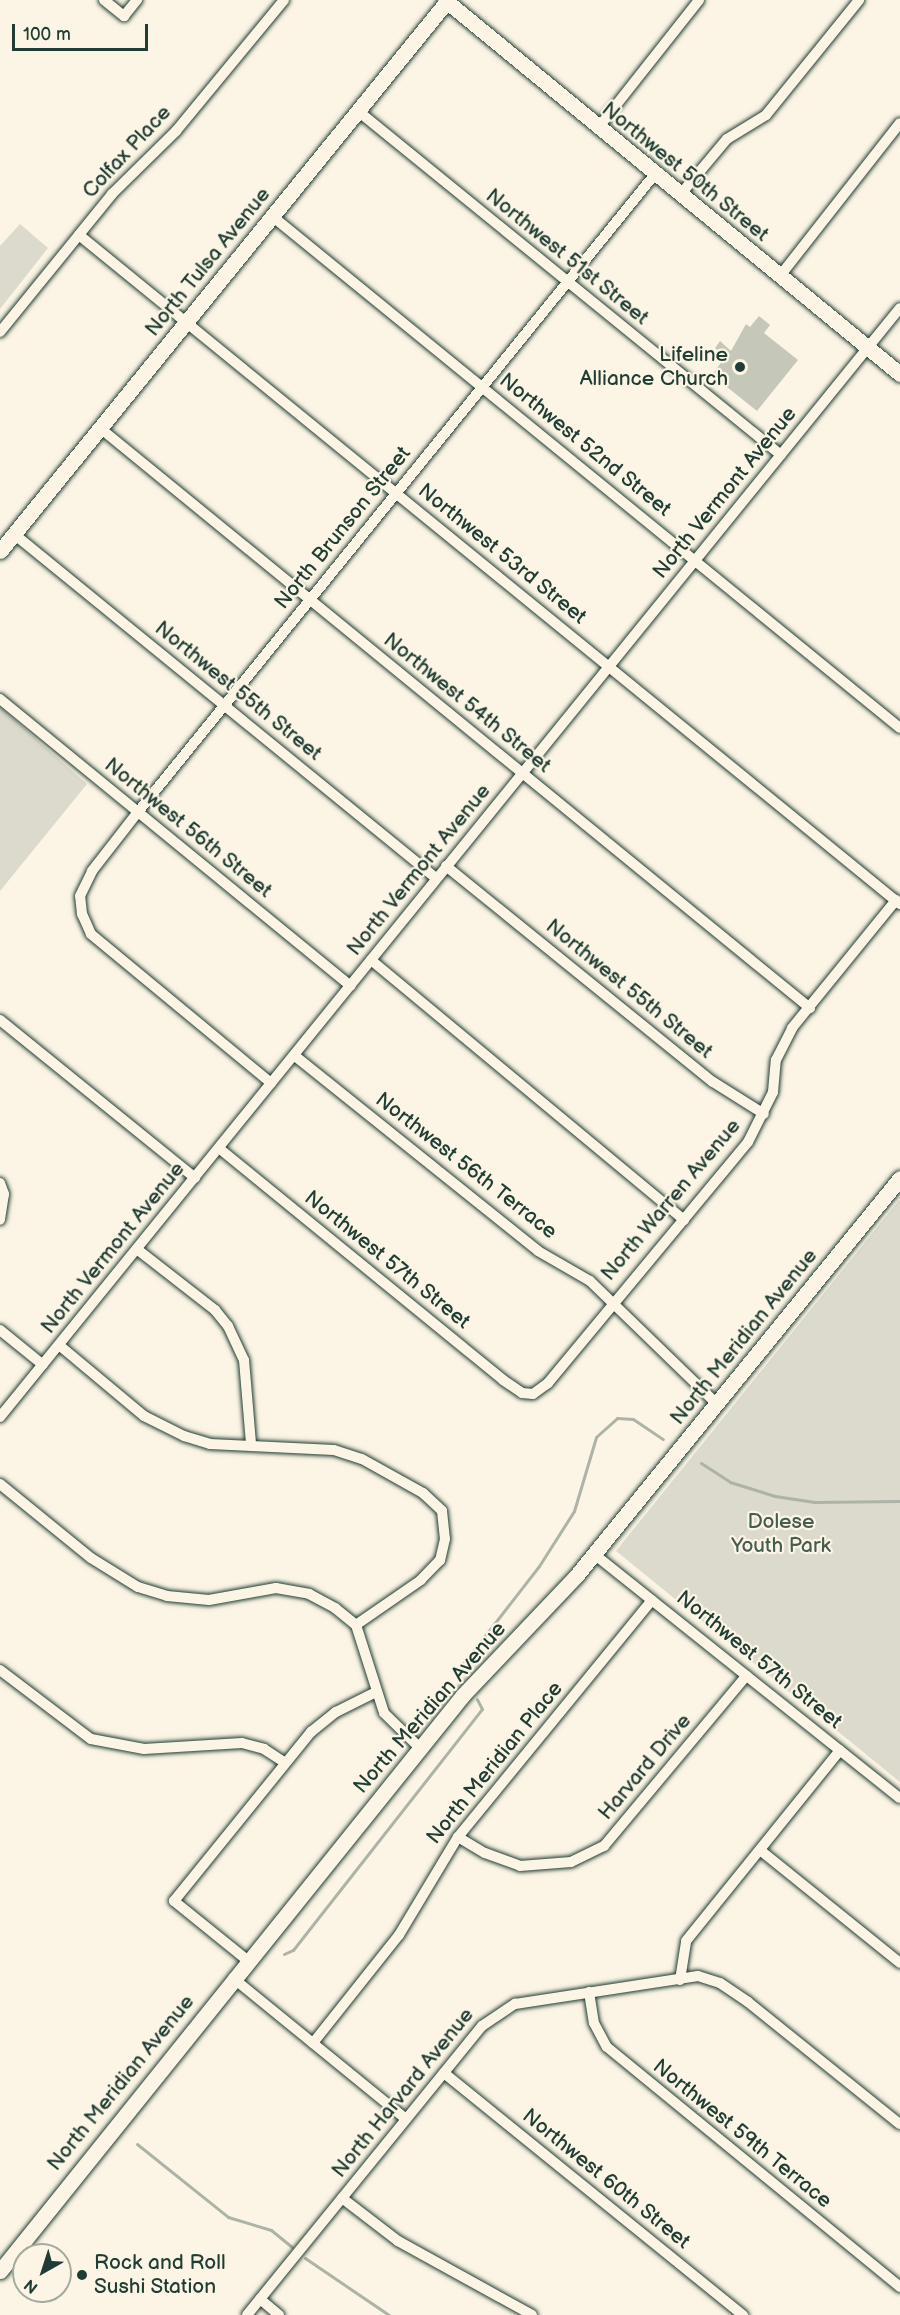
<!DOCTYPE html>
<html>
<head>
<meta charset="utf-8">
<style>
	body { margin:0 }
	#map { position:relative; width:900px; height:2315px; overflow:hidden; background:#fcf5e5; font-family:"Balsamiq Sans",sans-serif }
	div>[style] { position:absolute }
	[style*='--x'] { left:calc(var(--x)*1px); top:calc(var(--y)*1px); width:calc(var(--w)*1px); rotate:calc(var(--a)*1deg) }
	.green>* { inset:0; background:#dcdacc }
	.stream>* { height:3px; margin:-1.5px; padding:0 1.5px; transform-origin:1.5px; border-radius:1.5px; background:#aeb3a7 }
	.building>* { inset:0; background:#c5c7b9 }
	.roads { filter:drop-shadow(0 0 2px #1f3d34) drop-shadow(0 0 2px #1f3d34) }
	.street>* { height:10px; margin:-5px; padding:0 5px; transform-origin:5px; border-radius:5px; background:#fcf5e5 }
	.secondary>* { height:15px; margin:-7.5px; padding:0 7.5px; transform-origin:7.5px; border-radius:7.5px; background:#fcf5e5 }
	.dots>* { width:16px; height:16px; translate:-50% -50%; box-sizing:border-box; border:3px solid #fcf5e5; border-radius:50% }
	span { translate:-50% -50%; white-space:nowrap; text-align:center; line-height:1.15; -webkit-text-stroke:4.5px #fcf5e5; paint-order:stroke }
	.street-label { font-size:21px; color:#1f3d34 }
	.poi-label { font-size:21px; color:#1f3d34 }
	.right { translate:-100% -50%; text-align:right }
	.left { translate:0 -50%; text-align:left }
	.park-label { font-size:21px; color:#455c52 }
	.north { position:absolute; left:12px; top:2243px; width:60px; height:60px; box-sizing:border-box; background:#fcf5e5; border:2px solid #a4ab9e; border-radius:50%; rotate:219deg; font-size:16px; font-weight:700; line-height:24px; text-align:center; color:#1f3d34 }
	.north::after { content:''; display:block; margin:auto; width:21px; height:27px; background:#1f3d34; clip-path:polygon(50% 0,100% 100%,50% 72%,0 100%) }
	.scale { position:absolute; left:12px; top:24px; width:136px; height:27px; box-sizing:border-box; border:3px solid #1f3d34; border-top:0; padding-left:8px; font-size:18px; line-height:21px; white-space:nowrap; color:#1f3d34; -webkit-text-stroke:4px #fcf5e5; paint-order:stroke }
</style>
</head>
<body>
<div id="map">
	<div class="green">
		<div style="clip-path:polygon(20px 224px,48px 248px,0 309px,0 246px)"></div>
		<div style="clip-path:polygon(0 707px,87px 784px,0 891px)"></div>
		<div style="clip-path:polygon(900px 1199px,900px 1782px,616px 1551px)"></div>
	</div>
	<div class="stream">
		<div style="--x:701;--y:1463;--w:35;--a:33"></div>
		<div style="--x:730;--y:1482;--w:47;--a:17.3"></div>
		<div style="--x:775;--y:1496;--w:40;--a:8.5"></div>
		<div style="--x:815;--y:1502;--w:85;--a:-0.7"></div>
		<div style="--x:461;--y:1683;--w:5;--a:-127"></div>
		<div style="--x:458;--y:1679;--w:16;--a:-72"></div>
		<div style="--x:463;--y:1664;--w:124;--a:-52.2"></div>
		<div style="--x:539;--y:1566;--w:65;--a:-57.5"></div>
		<div style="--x:574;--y:1511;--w:77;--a:-73.4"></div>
		<div style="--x:596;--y:1437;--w:28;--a:-42"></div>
		<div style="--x:617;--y:1418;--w:16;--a:4"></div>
		<div style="--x:633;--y:1419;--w:36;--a:34"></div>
		<div style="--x:284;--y:1954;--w:10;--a:-24"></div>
		<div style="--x:293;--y:1950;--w:306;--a:-51.9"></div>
		<div style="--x:482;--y:1709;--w:11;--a:-117"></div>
		<div style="--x:137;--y:2144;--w:117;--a:38.7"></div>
		<div style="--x:228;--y:2217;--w:45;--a:16.8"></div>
		<div style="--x:271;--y:2230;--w:27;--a:39"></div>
		<div style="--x:305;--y:2258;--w:102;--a:34.2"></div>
	</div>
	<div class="building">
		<div style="clip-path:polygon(759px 316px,770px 325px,764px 333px,798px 360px,757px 411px,712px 375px,725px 357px,715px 348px,720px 341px,731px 351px,746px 324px,750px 327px)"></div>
	</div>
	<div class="roads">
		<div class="street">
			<div style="--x:104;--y:0;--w:26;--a:39"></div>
			<div style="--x:124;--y:16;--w:21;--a:-51"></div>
			<div style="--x:358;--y:111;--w:545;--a:39.12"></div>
			<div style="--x:598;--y:128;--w:163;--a:-51.7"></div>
			<div style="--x:680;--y:195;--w:73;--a:-50"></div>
			<div style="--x:727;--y:139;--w:46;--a:-31.6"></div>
			<div style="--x:766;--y:115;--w:148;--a:-51"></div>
			<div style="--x:272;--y:216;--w:810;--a:39.19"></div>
			<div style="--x:79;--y:235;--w:1059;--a:39.18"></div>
			<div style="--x:780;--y:276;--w:194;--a:-51.9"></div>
			<div style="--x:0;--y:332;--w:178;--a:-50.9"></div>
			<div style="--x:112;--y:194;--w:90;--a:-44.5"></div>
			<div style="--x:176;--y:131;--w:170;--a:-50.5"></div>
			<div style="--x:100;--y:428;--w:917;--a:39.25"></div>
			<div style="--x:14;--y:534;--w:544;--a:39.19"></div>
			<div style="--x:0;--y:699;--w:453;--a:39.3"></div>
			<div style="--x:446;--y:866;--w:343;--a:39"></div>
			<div style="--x:713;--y:1082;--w:60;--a:32.1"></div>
			<div style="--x:371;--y:960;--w:407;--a:39.7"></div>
			<div style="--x:0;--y:1020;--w:251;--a:39"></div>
			<div style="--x:295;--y:1056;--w:312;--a:38.7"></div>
			<div style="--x:538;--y:1251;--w:60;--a:30"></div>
			<div style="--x:590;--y:1281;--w:177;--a:44.1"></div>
			<div style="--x:271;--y:1083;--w:234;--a:-140.4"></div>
			<div style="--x:91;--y:934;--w:22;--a:-114"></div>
			<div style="--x:82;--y:914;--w:18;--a:-96"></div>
			<div style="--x:80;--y:896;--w:28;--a:-64"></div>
			<div style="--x:92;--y:871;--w:75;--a:-52.1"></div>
			<div style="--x:138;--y:812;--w:821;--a:-50.98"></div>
			<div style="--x:220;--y:1149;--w:365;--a:39.2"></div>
			<div style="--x:503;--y:1380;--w:23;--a:34"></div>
			<div style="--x:522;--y:1393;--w:11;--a:5"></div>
			<div style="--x:533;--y:1394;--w:19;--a:-36"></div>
			<div style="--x:548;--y:1383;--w:313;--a:-50.3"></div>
			<div style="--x:748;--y:1142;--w:56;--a:-63.4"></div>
			<div style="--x:773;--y:1092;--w:32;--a:-85"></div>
			<div style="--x:776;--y:1060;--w:36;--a:-63"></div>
			<div style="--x:792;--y:1028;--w:165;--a:-50.9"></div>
			<div style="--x:0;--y:1183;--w:12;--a:70"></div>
			<div style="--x:4;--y:1194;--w:26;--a:99"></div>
			<div style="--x:138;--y:1250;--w:98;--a:37.9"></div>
			<div style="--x:215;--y:1310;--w:21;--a:51"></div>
			<div style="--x:228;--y:1326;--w:38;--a:65"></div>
			<div style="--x:244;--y:1360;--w:84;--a:85.2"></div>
			<div style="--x:0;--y:1330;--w:55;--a:39.1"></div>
			<div style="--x:59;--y:1345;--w:111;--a:39.9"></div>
			<div style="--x:144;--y:1416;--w:45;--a:26.6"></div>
			<div style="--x:184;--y:1436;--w:27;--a:17"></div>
			<div style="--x:210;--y:1444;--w:124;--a:2.8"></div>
			<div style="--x:334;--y:1450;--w:29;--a:18"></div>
			<div style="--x:362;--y:1459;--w:70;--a:29.1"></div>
			<div style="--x:423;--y:1493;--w:26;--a:43"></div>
			<div style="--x:442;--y:1511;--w:28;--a:84"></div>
			<div style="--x:445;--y:1539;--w:22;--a:103"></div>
			<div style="--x:440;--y:1560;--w:28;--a:134"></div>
			<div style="--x:421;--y:1580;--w:79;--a:145.3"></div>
			<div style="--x:0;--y:1417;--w:1428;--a:-50.94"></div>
			<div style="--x:0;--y:1484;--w:117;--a:39.1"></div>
			<div style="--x:91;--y:1558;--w:55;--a:31.7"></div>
			<div style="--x:138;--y:1587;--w:30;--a:17"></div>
			<div style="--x:167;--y:1596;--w:42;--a:5.4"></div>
			<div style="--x:209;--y:1600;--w:68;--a:-10.2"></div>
			<div style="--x:276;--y:1588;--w:34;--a:10"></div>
			<div style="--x:309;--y:1594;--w:30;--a:28"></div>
			<div style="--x:335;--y:1608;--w:27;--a:39"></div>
			<div style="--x:356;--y:1625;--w:92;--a:72.3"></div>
			<div style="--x:384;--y:1713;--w:50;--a:44.2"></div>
			<div style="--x:594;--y:1554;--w:391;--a:38.6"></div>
			<div style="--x:0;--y:1670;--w:114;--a:37.2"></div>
			<div style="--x:91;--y:1739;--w:54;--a:10.7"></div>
			<div style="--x:144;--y:1749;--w:98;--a:-3.5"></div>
			<div style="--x:242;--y:1743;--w:23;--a:15"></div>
			<div style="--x:264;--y:1749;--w:24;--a:33"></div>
			<div style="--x:458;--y:1837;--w:31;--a:31"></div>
			<div style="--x:485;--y:1853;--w:37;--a:20"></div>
			<div style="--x:520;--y:1866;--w:51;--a:-4.5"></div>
			<div style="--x:571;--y:1862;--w:37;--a:-26"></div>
			<div style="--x:604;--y:1846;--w:222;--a:-50.1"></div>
			<div style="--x:760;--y:1850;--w:180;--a:38.9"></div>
			<div style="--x:247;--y:1960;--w:94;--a:-141.1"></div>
			<div style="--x:174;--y:1901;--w:218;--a:-51"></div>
			<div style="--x:311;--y:1732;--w:32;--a:-39"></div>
			<div style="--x:336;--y:1712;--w:42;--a:-26.6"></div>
			<div style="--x:233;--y:1978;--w:223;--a:39.2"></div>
			<div style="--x:680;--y:1980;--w:39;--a:-81"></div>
			<div style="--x:686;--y:1941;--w:245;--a:-51.1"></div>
			<div style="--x:589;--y:1992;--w:31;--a:81"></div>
			<div style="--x:594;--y:2023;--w:27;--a:62"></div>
			<div style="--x:607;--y:2047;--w:379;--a:39.3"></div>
			<div style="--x:313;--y:2043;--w:138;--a:-51.5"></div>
			<div style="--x:399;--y:1935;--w:114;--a:-59"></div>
			<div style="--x:458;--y:1837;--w:306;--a:-50.7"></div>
			<div style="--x:444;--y:2073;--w:385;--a:39"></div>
			<div style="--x:342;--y:2198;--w:71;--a:37.5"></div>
			<div style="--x:398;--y:2241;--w:153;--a:28.9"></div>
			<div style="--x:260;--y:2299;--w:25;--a:40"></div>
			<div style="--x:247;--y:2315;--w:372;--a:-50.9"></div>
			<div style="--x:482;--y:2026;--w:40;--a:-34"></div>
			<div style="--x:515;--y:2004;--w:185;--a:-8.7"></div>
			<div style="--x:698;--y:1976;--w:23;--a:18"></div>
			<div style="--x:720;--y:1983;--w:34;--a:34"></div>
			<div style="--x:748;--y:2002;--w:195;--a:38.8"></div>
		</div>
		<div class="secondary">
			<div style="--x:445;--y:0;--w:589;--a:39.42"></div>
			<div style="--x:0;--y:551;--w:710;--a:-50.89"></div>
			<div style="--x:0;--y:2271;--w:739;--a:-51.21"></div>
			<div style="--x:463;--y:1695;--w:164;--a:-46.5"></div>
			<div style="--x:576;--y:1576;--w:513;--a:-50.85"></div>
		</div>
	</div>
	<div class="dots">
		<div style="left:740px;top:367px;background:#1f3d34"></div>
		<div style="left:82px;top:2275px;background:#1f3d34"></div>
	</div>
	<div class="street-label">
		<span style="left:127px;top:152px;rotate:-47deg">Colfax Place</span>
		<span style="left:685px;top:172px;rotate:39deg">Northwest 50th Street</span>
		<span style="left:567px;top:257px;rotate:39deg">Northwest 51st Street</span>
		<span style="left:208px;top:262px;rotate:-51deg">North Tulsa Avenue</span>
		<span style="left:585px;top:445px;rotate:39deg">Northwest 52nd Street</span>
		<span style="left:725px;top:493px;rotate:-51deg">North Vermont Avenue</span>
		<span style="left:343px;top:528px;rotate:-51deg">North Brunson Street</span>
		<span style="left:502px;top:554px;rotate:39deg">Northwest 53rd Street</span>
		<span style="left:238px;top:691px;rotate:39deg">Northwest 55th Street</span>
		<span style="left:467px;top:703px;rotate:39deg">Northwest 54th Street</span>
		<span style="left:188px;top:828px;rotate:39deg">Northwest 56th Street</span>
		<span style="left:419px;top:870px;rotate:-51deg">North Vermont Avenue</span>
		<span style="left:629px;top:989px;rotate:39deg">Northwest 55th Street</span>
		<span style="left:466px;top:1166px;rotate:38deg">Northwest 56th Terrace</span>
		<span style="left:671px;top:1200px;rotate:-50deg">North Warren Avenue</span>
		<span style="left:113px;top:1248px;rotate:-51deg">North Vermont Avenue</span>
		<span style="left:387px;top:1260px;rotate:39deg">Northwest 57th Street</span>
		<span style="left:744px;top:1337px;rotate:-51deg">North Meridian Avenue</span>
		<span style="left:759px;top:1660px;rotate:39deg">Northwest 57th Street</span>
		<span style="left:430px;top:1708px;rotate:-49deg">North Meridian Avenue</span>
		<span style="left:495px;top:1763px;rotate:-51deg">North Meridian Place</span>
		<span style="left:645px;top:1767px;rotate:-50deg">Harvard Drive</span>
		<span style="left:121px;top:2083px;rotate:-51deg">North Meridian Avenue</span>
		<span style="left:403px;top:2093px;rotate:-51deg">North Harvard Avenue</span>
		<span style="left:742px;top:2134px;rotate:39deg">Northwest 59th Terrace</span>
		<span style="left:606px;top:2179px;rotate:39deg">Northwest 60th Street</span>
	</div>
	<div class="poi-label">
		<span class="right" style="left:728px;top:367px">Lifeline<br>Alliance Church</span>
		<span class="left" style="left:94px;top:2275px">Rock and Roll<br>Sushi Station</span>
	</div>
	<div class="park-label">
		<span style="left:781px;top:1534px">Dolese<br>Youth Park</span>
	</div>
	<div class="north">N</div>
	<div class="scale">100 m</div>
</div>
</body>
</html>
